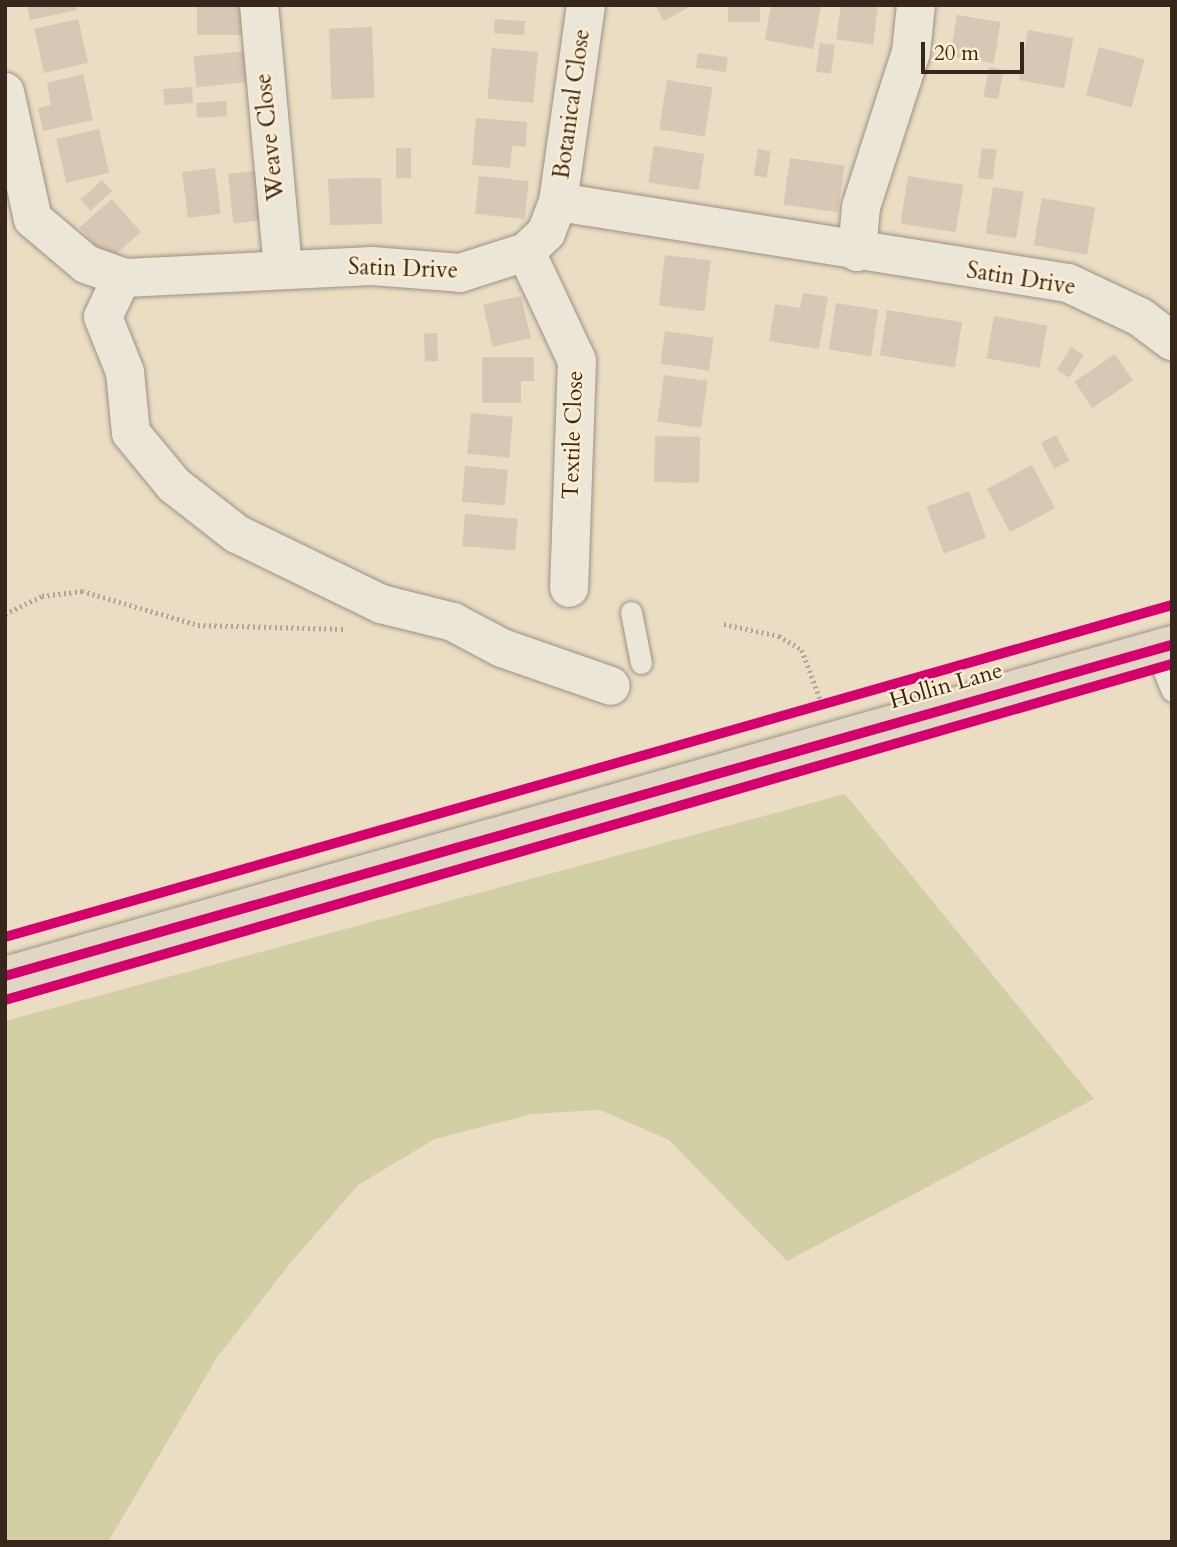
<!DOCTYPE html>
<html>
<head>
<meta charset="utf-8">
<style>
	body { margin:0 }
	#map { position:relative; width:1177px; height:1547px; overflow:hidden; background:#eaddc3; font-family:Cardo,serif }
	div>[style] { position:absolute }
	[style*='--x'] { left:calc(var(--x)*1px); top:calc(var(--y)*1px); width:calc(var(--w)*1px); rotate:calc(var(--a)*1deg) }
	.green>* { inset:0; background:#d3cfa4 }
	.building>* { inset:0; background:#d8c7b4; transform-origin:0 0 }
	.path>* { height:4.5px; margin-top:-2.25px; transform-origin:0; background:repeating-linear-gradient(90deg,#aca59a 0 2px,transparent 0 5.5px) }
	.roads { filter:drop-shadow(0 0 2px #9c9283) drop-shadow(0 0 2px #9c9283) }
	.lane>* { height:21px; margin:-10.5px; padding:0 10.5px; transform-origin:10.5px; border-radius:10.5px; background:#ece6d9 }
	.street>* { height:38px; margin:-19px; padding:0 19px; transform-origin:19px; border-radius:19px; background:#ece6d9 }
	.primary>* { height:38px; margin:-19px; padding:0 19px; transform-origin:19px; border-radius:19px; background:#dfd6c4 }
	.cycleway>* { height:10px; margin:-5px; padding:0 5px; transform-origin:5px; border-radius:5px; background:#d6006c }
	span { translate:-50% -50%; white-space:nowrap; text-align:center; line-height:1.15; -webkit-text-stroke:5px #fbedce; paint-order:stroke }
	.street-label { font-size:23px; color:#37261c }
	.frame { position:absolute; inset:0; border:7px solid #37261c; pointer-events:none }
	.scale { position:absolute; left:921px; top:42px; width:103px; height:32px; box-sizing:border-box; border:4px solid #37261c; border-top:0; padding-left:9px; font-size:21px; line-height:24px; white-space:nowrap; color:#37261c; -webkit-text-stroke:5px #fbedce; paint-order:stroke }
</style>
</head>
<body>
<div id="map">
	<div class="green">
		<div style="clip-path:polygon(845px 794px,1094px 1099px,787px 1261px,669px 1140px,600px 1110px,532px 1114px,435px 1139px,358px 1185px,287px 1267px,216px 1359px,108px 1542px,5px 1542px,5px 1021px)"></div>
	</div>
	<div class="building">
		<div style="clip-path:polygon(27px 5px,76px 5px,77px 10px,30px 20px)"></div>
		<div style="left:197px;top:5px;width:45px;height:30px"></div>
		<div style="clip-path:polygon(655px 5px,693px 5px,664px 21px)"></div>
		<div style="left:728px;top:5px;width:32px;height:17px"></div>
		<div style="clip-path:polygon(771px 5px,821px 5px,813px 49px,765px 40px)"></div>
		<div style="clip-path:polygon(841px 5px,878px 5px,873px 45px,836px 39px)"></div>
		<div style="left:957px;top:15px;width:44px;height:42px;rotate:9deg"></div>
		<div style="left:78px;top:19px;width:45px;height:45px;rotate:77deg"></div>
		<div style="left:495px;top:19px;width:30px;height:14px;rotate:4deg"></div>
		<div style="left:372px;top:27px;width:71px;height:43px;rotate:88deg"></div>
		<div style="left:1028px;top:30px;width:46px;height:51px;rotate:10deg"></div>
		<div style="left:820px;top:43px;width:15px;height:29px;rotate:8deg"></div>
		<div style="left:1099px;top:47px;width:47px;height:50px;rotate:15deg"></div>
		<div style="left:492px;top:48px;width:46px;height:51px;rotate:5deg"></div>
		<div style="left:246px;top:51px;width:31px;height:53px;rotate:84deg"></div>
		<div style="left:698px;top:53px;width:30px;height:15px;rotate:8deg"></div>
		<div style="left:989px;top:67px;width:15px;height:30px;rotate:11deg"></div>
		<div style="clip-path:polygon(83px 74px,93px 120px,43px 131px,38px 108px,51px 105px,47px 83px)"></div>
		<div style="left:667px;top:80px;width:46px;height:50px;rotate:9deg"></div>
		<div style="left:192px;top:87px;width:16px;height:29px;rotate:86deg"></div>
		<div style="left:226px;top:101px;width:15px;height:30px;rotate:86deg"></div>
		<div style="clip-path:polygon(476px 118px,527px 122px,526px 147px,512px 146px,510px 168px,472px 165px)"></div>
		<div style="left:99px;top:129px;width:45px;height:44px;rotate:77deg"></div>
		<div style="left:654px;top:146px;width:51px;height:37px;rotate:9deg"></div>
		<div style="left:396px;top:148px;width:15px;height:30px"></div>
		<div style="left:982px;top:148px;width:15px;height:30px;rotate:8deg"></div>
		<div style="left:758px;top:149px;width:13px;height:27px;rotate:9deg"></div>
		<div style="left:790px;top:158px;width:55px;height:47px;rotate:8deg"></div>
		<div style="left:215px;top:168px;width:46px;height:33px;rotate:83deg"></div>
		<div style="left:264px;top:170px;width:50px;height:36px;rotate:84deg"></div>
		<div style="left:479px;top:176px;width:50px;height:38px;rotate:6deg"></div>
		<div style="left:908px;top:176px;width:56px;height:48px;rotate:9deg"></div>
		<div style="clip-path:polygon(355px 178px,381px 178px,382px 224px,330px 225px,328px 179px)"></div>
		<div style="left:102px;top:180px;width:15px;height:29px;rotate:48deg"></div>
		<div style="left:993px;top:187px;width:31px;height:47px;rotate:9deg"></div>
		<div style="left:1042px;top:198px;width:54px;height:48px;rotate:10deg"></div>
		<div style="left:112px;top:199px;width:44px;height:43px;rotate:49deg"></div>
		<div style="left:665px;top:255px;width:46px;height:51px;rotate:7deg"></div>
		<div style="clip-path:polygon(803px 293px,828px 297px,819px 349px,769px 341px,775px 304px,800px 308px)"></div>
		<div style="left:521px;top:296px;width:43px;height:39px;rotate:77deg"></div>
		<div style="left:836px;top:303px;width:43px;height:47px;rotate:9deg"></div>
		<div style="left:887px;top:310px;width:76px;height:46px;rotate:9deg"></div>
		<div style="left:994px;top:316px;width:54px;height:43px;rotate:10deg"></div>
		<div style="left:665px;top:331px;width:49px;height:33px;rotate:8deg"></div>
		<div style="left:437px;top:333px;width:28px;height:13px;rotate:88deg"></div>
		<div style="left:1071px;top:347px;width:15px;height:27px;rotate:32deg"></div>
		<div style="left:1115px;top:354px;width:32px;height:49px;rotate:56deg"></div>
		<div style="clip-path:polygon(482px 357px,534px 357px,534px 381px,521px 381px,521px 403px,482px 403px)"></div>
		<div style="left:664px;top:375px;width:44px;height:47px;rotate:8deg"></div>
		<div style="left:471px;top:413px;width:42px;height:41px;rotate:5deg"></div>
		<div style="left:1056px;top:435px;width:29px;height:17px;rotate:63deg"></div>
		<div style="left:655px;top:436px;width:45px;height:46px;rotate:1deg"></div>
		<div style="left:1032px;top:465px;width:49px;height:51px;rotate:62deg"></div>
		<div style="left:465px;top:466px;width:43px;height:36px;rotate:5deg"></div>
		<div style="left:969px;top:491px;width:50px;height:45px;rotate:70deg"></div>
		<div style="left:465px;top:514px;width:53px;height:32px;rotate:5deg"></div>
	</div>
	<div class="path">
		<div style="--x:5;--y:614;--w:41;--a:-25.9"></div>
		<div style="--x:42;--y:596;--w:40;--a:-7.1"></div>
		<div style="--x:82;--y:591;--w:121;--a:16.3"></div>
		<div style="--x:198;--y:625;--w:147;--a:1.6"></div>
		<div style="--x:724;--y:624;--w:56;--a:12.3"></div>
		<div style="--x:779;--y:636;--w:27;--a:31"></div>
		<div style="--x:802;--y:650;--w:63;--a:69.6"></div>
	</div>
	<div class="roads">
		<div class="lane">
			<div style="--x:631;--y:612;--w:52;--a:78.9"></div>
			<div style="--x:1155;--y:649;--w:45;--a:68"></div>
		</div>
		<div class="street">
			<div style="--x:259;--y:5;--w:264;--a:84.8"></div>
			<div style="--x:5;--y:92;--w:130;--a:77.6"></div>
			<div style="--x:33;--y:219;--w:70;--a:40.3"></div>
			<div style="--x:86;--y:264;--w:41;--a:19.7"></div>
			<div style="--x:125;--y:278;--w:247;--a:-2.8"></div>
			<div style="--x:372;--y:266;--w:88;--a:4.5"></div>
			<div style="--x:460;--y:273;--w:69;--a:-17.7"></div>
			<div style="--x:526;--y:252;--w:28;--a:-44"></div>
			<div style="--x:546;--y:233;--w:33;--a:-69"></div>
			<div style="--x:558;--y:202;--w:516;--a:9.02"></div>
			<div style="--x:1068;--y:283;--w:80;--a:25.3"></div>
			<div style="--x:1140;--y:317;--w:40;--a:37"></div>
			<div style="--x:558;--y:202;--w:199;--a:-81.9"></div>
			<div style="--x:526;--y:252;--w:120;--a:64.9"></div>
			<div style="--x:577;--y:361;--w:227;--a:92"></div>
			<div style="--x:857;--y:252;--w:45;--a:-84.9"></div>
			<div style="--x:861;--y:207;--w:163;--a:-72.1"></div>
			<div style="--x:911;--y:52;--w:47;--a:-83.9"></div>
			<div style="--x:122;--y:277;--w:44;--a:115.4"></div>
			<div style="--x:103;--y:317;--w:59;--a:68.2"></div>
			<div style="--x:125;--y:372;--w:61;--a:84.4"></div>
			<div style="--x:131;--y:433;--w:67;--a:50.4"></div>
			<div style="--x:174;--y:485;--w:80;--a:37.9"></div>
			<div style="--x:237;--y:534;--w:160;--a:25.9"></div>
			<div style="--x:381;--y:604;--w:74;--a:14"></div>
			<div style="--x:453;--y:622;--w:55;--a:28"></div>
			<div style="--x:502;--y:648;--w:115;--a:19.2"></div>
		</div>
		<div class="primary">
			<div style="--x:5;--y:976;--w:1213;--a:-15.84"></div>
		</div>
	</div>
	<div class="cycleway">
		<div style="--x:5;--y:937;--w:1213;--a:-15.88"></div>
		<div style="--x:5;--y:976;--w:1213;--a:-15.84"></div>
		<div style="--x:5;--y:1000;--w:1214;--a:-16.06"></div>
	</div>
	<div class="street-label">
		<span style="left:572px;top:104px;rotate:-82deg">Botanical Close</span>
		<span style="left:270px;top:137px;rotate:-96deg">Weave Close</span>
		<span style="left:403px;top:269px;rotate:2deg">Satin Drive</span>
		<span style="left:1021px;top:279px;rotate:9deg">Satin Drive</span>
		<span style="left:573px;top:435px;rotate:-88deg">Textile Close</span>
		<span style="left:946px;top:686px;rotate:-16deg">Hollin Lane</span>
	</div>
	<div class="frame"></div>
	<div class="scale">20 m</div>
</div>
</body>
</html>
